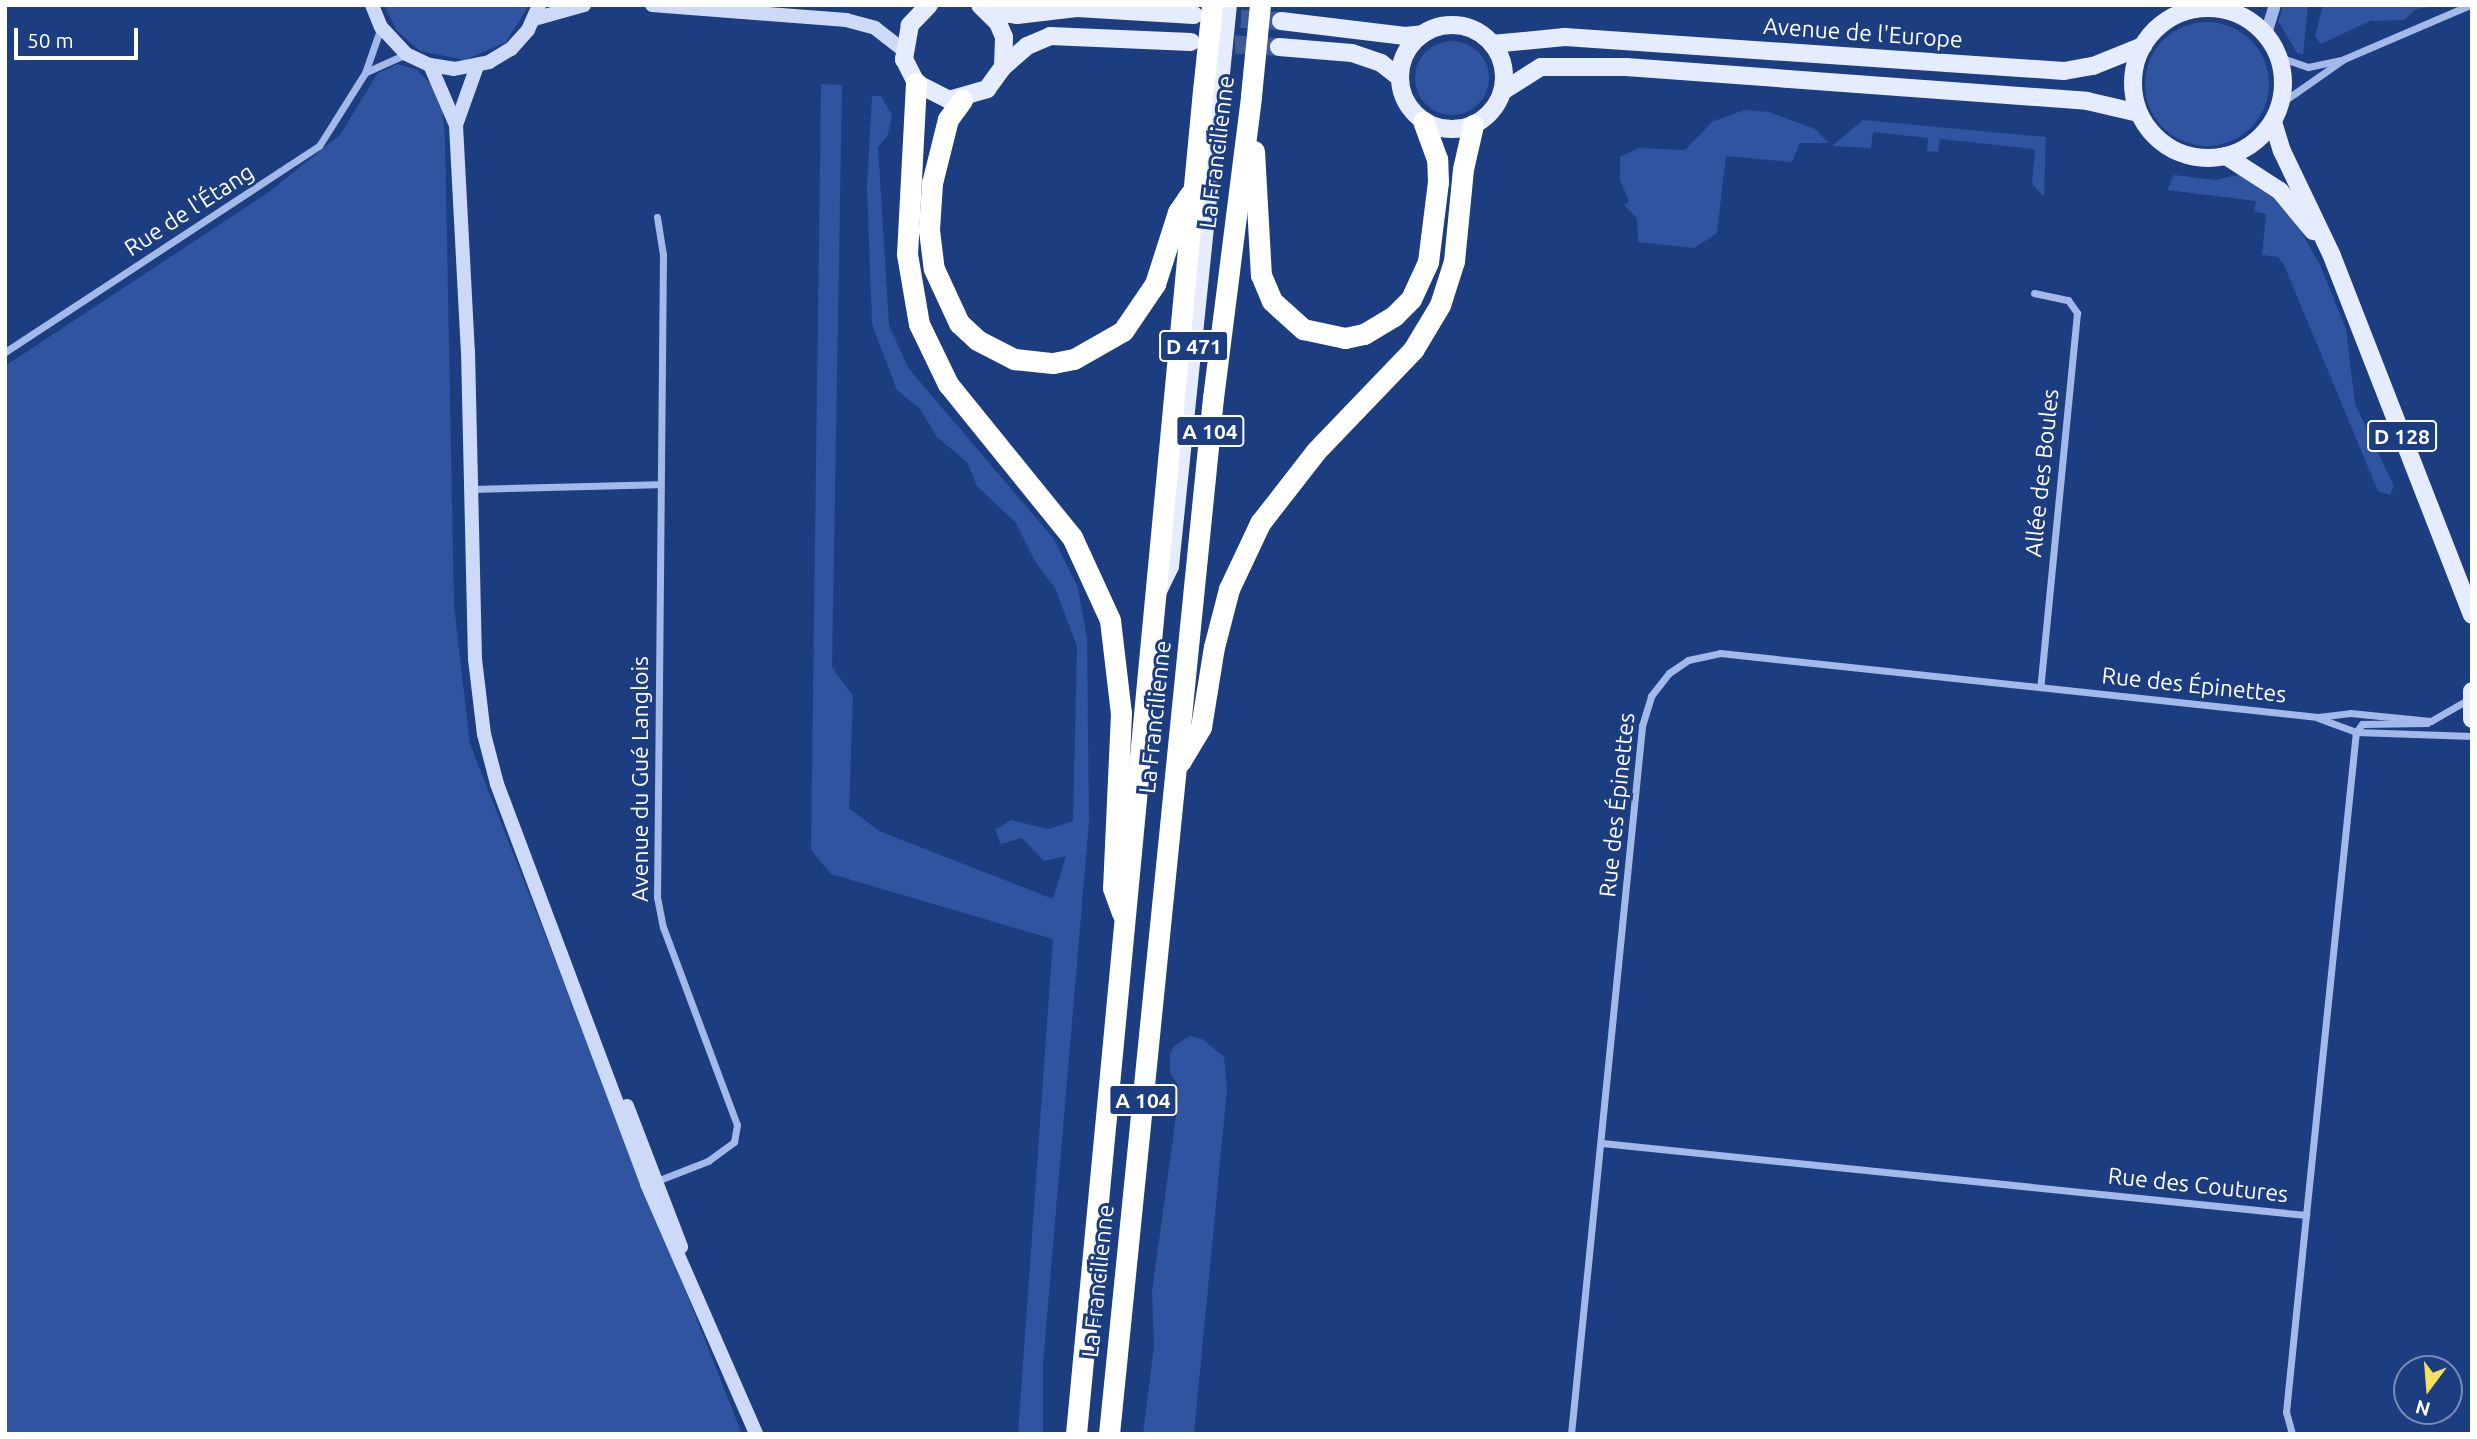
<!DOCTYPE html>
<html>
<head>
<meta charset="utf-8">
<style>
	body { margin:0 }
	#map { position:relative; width:2477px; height:1439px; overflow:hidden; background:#1d3d81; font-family:Ubuntu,sans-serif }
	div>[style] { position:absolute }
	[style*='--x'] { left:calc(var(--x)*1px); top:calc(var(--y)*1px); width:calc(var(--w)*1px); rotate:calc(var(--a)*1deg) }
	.green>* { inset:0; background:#3054a0 }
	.round { border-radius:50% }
	.primary-tunnel>* { height:18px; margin-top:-9px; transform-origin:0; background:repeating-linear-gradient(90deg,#3f5a94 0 18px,transparent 0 27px) }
	.minor>* { height:7px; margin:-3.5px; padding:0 3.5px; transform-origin:3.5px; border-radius:3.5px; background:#a2b9e9 }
	.tertiary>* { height:12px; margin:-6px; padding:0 6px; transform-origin:6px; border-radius:6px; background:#a2b9e9 }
	.secondary>* { height:14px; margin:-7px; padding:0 7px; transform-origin:7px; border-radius:7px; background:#cddaf7 }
	.primary>* { height:18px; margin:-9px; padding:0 9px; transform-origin:9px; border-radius:9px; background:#e5ecfe }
	.primary>.ring { margin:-9px; padding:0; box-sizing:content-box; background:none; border:18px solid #e5ecfe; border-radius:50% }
	.motorway>* { height:21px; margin:-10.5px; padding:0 10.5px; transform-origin:10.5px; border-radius:10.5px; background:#fff }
	.primary-bridge>* { height:18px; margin:-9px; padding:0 9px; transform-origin:9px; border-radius:9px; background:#e5ecfe }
	.motorway-bridge>* { height:21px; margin:-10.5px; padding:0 10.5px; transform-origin:10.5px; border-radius:10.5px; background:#fff }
	span { translate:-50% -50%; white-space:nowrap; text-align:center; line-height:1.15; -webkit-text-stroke:6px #1d3d81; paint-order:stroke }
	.shield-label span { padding:2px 5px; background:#1d3d81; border:2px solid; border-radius:5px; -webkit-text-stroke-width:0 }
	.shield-label { font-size:21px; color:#fff; font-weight:700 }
	.street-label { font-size:23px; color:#fff }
	.frame { position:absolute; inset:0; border:7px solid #fff; pointer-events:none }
	.north { position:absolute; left:2393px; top:1355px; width:70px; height:70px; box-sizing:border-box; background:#1d3d81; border:2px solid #778bb3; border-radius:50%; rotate:196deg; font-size:19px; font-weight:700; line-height:28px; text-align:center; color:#fff }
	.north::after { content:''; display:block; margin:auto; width:24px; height:32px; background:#f9df60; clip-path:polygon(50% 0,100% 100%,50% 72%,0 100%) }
	.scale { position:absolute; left:14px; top:28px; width:124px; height:32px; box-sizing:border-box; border:4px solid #fff; border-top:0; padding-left:9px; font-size:21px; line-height:24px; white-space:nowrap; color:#fff; -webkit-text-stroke:5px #1d3d81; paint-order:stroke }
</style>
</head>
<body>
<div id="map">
	<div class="green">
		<div style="clip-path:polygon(384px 5px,529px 5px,506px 42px,465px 60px,420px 51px,397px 31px)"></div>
		<div style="clip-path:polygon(2284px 5px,2308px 5px,2303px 55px,2297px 53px,2278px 21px)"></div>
		<div style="clip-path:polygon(2323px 5px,2442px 5px,2416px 9px,2404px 20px,2370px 21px,2321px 44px,2315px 36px)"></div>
		<div class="round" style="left:2145px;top:22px;width:124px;height:124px"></div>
		<div class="round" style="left:1415px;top:41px;width:74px;height:74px"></div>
		<div style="clip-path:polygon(398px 64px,417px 70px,432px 85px,442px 105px,445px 136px,454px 606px,470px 744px,742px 1434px,5px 1434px,5px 366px,269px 192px,340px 135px,378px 73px)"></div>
		<div style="clip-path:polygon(821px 84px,842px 85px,832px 667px,853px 696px,849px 808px,879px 831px,1053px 899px,1066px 856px,1044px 861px,1022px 838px,1001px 844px,995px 830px,1011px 820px,1048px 829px,1073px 821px,1077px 646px,1055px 588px,1036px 563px,1016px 523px,977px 486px,967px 462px,937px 437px,920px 409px,897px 390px,872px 324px,867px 186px,872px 96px,881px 96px,892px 115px,888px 135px,878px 147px,889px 326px,909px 369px,1054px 539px,1078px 588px,1087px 639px,1089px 822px,1043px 1364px,1043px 1434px,1018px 1434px,1053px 939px,831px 874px,811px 850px)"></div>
		<div style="clip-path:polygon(1744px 110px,1769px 112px,1815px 129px,1829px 143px,1800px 143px,1792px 162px,1726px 156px,1717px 233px,1694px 248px,1638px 242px,1637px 218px,1624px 205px,1629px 201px,1620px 180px,1620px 157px,1639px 148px,1685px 150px,1712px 122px)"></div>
		<div style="clip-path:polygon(1863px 120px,2046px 137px,2044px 197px,2032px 184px,2035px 149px,1940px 139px,1938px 152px,1927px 151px,1928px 138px,1873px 132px,1871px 148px,1832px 146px)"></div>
		<div style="clip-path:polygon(2174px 175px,2215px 180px,2239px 175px,2267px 187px,2293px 217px,2320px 265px,2346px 329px,2355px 404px,2394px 486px,2390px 495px,2378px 491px,2284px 265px,2278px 257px,2262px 255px,2266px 214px,2254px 212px,2256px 201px,2167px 190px)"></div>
		<div style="clip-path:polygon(1190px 1036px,1202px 1039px,1224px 1057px,1227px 1089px,1194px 1434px,1143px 1434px,1154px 1346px,1152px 1292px,1177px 1109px,1178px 1086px,1170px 1072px,1170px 1055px,1174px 1046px)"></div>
	</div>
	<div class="primary-tunnel">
		<div style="--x:1214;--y:17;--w:67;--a:3.4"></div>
		<div style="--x:1208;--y:43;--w:71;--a:3.2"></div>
	</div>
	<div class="minor">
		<div style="--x:2279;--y:57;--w:31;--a:19"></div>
		<div style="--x:2308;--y:67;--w:33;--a:-12"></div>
		<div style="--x:366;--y:72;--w:44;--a:-24.2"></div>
		<div style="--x:2281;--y:103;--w:77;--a:-34.9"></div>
		<div style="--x:2344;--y:59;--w:137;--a:-23.2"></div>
		<div style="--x:657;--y:217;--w:37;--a:81"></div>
		<div style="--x:663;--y:254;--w:643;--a:90.53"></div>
		<div style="--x:657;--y:897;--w:31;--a:79"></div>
		<div style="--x:663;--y:927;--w:211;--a:69.5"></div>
		<div style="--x:737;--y:1125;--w:17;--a:100"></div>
		<div style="--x:734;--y:1142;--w:32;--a:144"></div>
		<div style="--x:708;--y:1161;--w:53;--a:158.8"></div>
		<div style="--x:2034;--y:293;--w:35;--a:12"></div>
		<div style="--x:2068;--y:300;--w:16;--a:55"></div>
		<div style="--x:2077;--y:313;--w:376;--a:95.6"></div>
		<div style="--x:5;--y:352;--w:376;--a:-33.3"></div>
		<div style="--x:319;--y:146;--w:86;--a:-57.8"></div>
		<div style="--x:365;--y:73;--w:49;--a:-70.8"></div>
		<div style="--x:472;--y:489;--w:185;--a:-1.5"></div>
		<div style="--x:2318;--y:718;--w:40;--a:20.2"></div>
		<div style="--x:2356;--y:732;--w:116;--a:2"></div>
		<div style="--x:1602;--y:1143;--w:708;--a:5.84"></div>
		<div style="--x:2306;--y:1215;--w:486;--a:-84.1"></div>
		<div style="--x:2356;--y:732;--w:10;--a:-53"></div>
		<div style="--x:2362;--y:724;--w:65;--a:-0.9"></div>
		<div style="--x:1571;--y:1434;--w:712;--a:-84.27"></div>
		<div style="--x:1642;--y:726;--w:31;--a:-73"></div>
		<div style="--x:1651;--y:696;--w:29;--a:-52"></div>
		<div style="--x:1669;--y:673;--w:23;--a:-34"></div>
		<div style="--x:1688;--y:660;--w:33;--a:-12"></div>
		<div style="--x:1720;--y:653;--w:601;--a:6.11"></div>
		<div style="--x:2318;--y:717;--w:32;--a:-7"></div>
		<div style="--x:2350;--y:713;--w:81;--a:5.6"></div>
		<div style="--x:2431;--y:721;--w:44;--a:-30.1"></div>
		<div style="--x:2292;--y:1434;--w:23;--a:-105"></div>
		<div style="--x:2286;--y:1412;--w:198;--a:-84.2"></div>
	</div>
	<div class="tertiary">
		<div style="--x:2218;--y:8;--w:8;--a:-23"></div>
		<div style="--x:2266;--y:34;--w:30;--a:-73"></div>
	</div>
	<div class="secondary">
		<div style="--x:372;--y:5;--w:24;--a:68"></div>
		<div style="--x:381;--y:27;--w:37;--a:47"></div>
		<div style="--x:406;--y:54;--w:26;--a:25"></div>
		<div style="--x:430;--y:65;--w:24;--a:9"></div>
		<div style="--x:454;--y:69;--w:36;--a:-11"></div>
		<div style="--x:489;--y:62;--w:26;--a:-31"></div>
		<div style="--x:511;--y:49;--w:25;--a:-48"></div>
		<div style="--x:528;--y:30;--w:27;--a:-66"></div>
		<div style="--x:652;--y:5;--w:195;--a:4.4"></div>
		<div style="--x:846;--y:20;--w:30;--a:15"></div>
		<div style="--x:875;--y:28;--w:37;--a:38"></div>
		<div style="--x:534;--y:19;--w:52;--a:-15.6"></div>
		<div style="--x:430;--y:65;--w:65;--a:66.6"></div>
		<div style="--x:456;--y:125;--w:226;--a:87"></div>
		<div style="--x:468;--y:351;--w:308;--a:88.7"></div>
		<div style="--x:475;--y:659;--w:76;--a:83.2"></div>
		<div style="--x:484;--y:734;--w:52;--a:75.4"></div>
		<div style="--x:497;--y:784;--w:427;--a:69.4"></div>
		<div style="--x:647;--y:1184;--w:273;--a:66.4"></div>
		<div style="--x:456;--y:125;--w:63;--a:-70.4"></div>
		<div style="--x:627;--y:1106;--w:151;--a:69"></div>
	</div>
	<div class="primary">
		<div style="--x:929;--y:5;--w:28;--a:134"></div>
		<div style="--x:910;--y:25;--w:35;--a:100"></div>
		<div style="--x:904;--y:59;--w:27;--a:63"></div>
		<div style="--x:916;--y:83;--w:37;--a:27"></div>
		<div style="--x:949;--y:100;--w:40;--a:-16"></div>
		<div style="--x:987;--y:89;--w:27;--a:-54"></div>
		<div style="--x:1003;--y:67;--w:30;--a:-88"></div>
		<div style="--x:1004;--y:37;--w:15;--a:-113"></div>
		<div style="--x:998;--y:23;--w:25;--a:-135"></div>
		<div class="ring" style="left:2133px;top:8px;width:132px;height:132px"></div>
		<div style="--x:989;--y:11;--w:28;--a:8"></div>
		<div style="--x:1017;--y:15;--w:60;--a:-6.7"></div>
		<div style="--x:1077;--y:8;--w:117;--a:3.4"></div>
		<div style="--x:1281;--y:21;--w:125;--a:6.9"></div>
		<div style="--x:1405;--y:36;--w:18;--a:-6"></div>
		<div class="ring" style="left:1400px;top:25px;width:86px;height:86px"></div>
		<div style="--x:1492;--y:44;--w:73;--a:-5.5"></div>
		<div style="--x:1565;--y:37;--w:500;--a:3.9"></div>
		<div style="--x:2064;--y:71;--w:29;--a:-10"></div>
		<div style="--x:2093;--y:66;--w:54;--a:-21.8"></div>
		<div style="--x:1279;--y:47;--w:73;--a:4.7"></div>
		<div style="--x:1352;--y:53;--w:31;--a:19"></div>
		<div style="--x:1381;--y:63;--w:23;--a:38"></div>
		<div style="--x:1003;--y:67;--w:32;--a:-41"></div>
		<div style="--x:1027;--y:46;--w:25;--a:-23"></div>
		<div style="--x:1050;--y:36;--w:141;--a:2.4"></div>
		<div style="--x:1503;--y:91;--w:45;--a:-32.3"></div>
		<div style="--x:1541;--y:67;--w:85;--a:0"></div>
		<div style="--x:1626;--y:67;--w:462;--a:4.2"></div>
		<div style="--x:2087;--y:101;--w:53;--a:13"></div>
		<div style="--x:2273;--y:122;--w:30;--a:73"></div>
		<div style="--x:2282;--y:151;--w:116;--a:64.5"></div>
		<div style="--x:2332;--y:256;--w:385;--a:68.7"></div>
		<div style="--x:2226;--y:156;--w:64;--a:32.9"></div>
		<div style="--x:2280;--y:191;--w:52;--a:50.5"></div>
		<div style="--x:1158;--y:591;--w:28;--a:-64"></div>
		<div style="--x:1170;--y:566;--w:476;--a:-84.1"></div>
		<div style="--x:2472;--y:691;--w:28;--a:90"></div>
	</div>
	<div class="motorway">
		<div style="--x:916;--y:83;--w:171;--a:93"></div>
		<div style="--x:907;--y:254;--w:71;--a:80.3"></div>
		<div style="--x:919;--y:324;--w:67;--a:64.2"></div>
		<div style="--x:948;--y:384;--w:197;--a:51"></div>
		<div style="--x:1072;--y:537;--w:91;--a:65.4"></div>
		<div style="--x:1110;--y:620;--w:94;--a:83.3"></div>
		<div style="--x:1121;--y:713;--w:175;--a:92.6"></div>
		<div style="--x:1113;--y:888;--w:27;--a:70"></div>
		<div style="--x:962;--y:100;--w:24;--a:126"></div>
		<div style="--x:948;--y:119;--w:66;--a:104"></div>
		<div style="--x:932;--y:183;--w:47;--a:93.7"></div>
		<div style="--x:929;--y:230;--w:39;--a:83"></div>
		<div style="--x:934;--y:269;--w:60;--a:65.2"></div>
		<div style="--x:959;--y:323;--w:25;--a:43"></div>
		<div style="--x:977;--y:340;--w:42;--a:27.2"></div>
		<div style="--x:1014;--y:359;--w:39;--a:6"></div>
		<div style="--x:1053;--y:363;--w:21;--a:-11"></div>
		<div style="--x:1074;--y:359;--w:56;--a:-29.7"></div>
		<div style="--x:1123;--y:331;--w:57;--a:-55.8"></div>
		<div style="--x:1155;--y:284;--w:76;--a:-72.3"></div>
		<div style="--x:1178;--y:212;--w:22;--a:-56"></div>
		<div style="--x:1254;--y:151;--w:124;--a:86.8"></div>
		<div style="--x:1261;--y:275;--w:28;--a:67"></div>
		<div style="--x:1272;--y:301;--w:42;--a:42.1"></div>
		<div style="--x:1303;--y:329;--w:43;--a:12.1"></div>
		<div style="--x:1345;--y:338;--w:19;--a:-12"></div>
		<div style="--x:1364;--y:334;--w:35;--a:-31"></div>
		<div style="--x:1394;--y:316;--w:24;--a:-45"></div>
		<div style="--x:1411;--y:299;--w:41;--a:-65.3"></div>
		<div style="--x:1428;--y:262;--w:81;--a:-82.9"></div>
		<div style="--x:1438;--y:182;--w:23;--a:-92"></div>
		<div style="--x:1437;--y:159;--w:40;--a:-110.2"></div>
		<div style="--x:1180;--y:762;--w:41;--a:-59"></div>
		<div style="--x:1201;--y:727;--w:81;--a:-80.8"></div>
		<div style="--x:1214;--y:647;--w:60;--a:-75.5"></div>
		<div style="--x:1229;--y:589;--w:73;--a:-64.8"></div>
		<div style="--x:1260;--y:523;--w:91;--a:-52.1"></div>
		<div style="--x:1316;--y:451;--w:140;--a:-46.2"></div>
		<div style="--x:1413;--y:350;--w:52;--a:-59"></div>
		<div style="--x:1440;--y:305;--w:46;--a:-72.3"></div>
		<div style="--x:1454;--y:261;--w:92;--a:-84.4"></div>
		<div style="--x:1463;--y:169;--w:45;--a:-77.2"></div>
		<div style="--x:1076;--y:1434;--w:1349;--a:-84.6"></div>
		<div style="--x:1109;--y:1434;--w:1041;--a:-84.27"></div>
		<div style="--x:1213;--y:398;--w:304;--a:-82.8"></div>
	</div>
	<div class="primary-bridge">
		<div style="--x:1219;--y:93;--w:88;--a:-84.2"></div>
	</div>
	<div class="motorway-bridge">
		<div style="--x:1203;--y:91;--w:86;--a:-84"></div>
		<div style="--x:1251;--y:96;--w:91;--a:-84.4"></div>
	</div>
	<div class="shield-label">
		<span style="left:1194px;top:346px">D 471</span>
		<span style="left:1210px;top:431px">A 104</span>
		<span style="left:2402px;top:436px">D 128</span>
		<span style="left:1143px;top:1100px">A 104</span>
	</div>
	<div class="street-label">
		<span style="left:1863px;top:33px;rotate:4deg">Avenue de l'Europe</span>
		<span style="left:1217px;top:152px;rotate:-83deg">La Francilienne</span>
		<span style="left:189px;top:210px;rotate:-33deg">Rue de l'Étang</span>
		<span style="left:2042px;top:473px;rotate:-84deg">Allée des Boules</span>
		<span style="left:2194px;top:685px;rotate:6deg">Rue des Épinettes</span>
		<span style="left:1155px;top:717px;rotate:-84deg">La Francilienne</span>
		<span style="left:640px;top:779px;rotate:-90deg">Avenue du Gué Langlois</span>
		<span style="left:1617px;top:805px;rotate:-84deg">Rue des Épinettes</span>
		<span style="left:2198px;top:1185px;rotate:6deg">Rue des Coutures</span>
		<span style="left:1098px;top:1281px;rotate:-84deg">La Francilienne</span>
	</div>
	<div class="frame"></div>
	<div class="north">N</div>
	<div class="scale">50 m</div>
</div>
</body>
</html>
